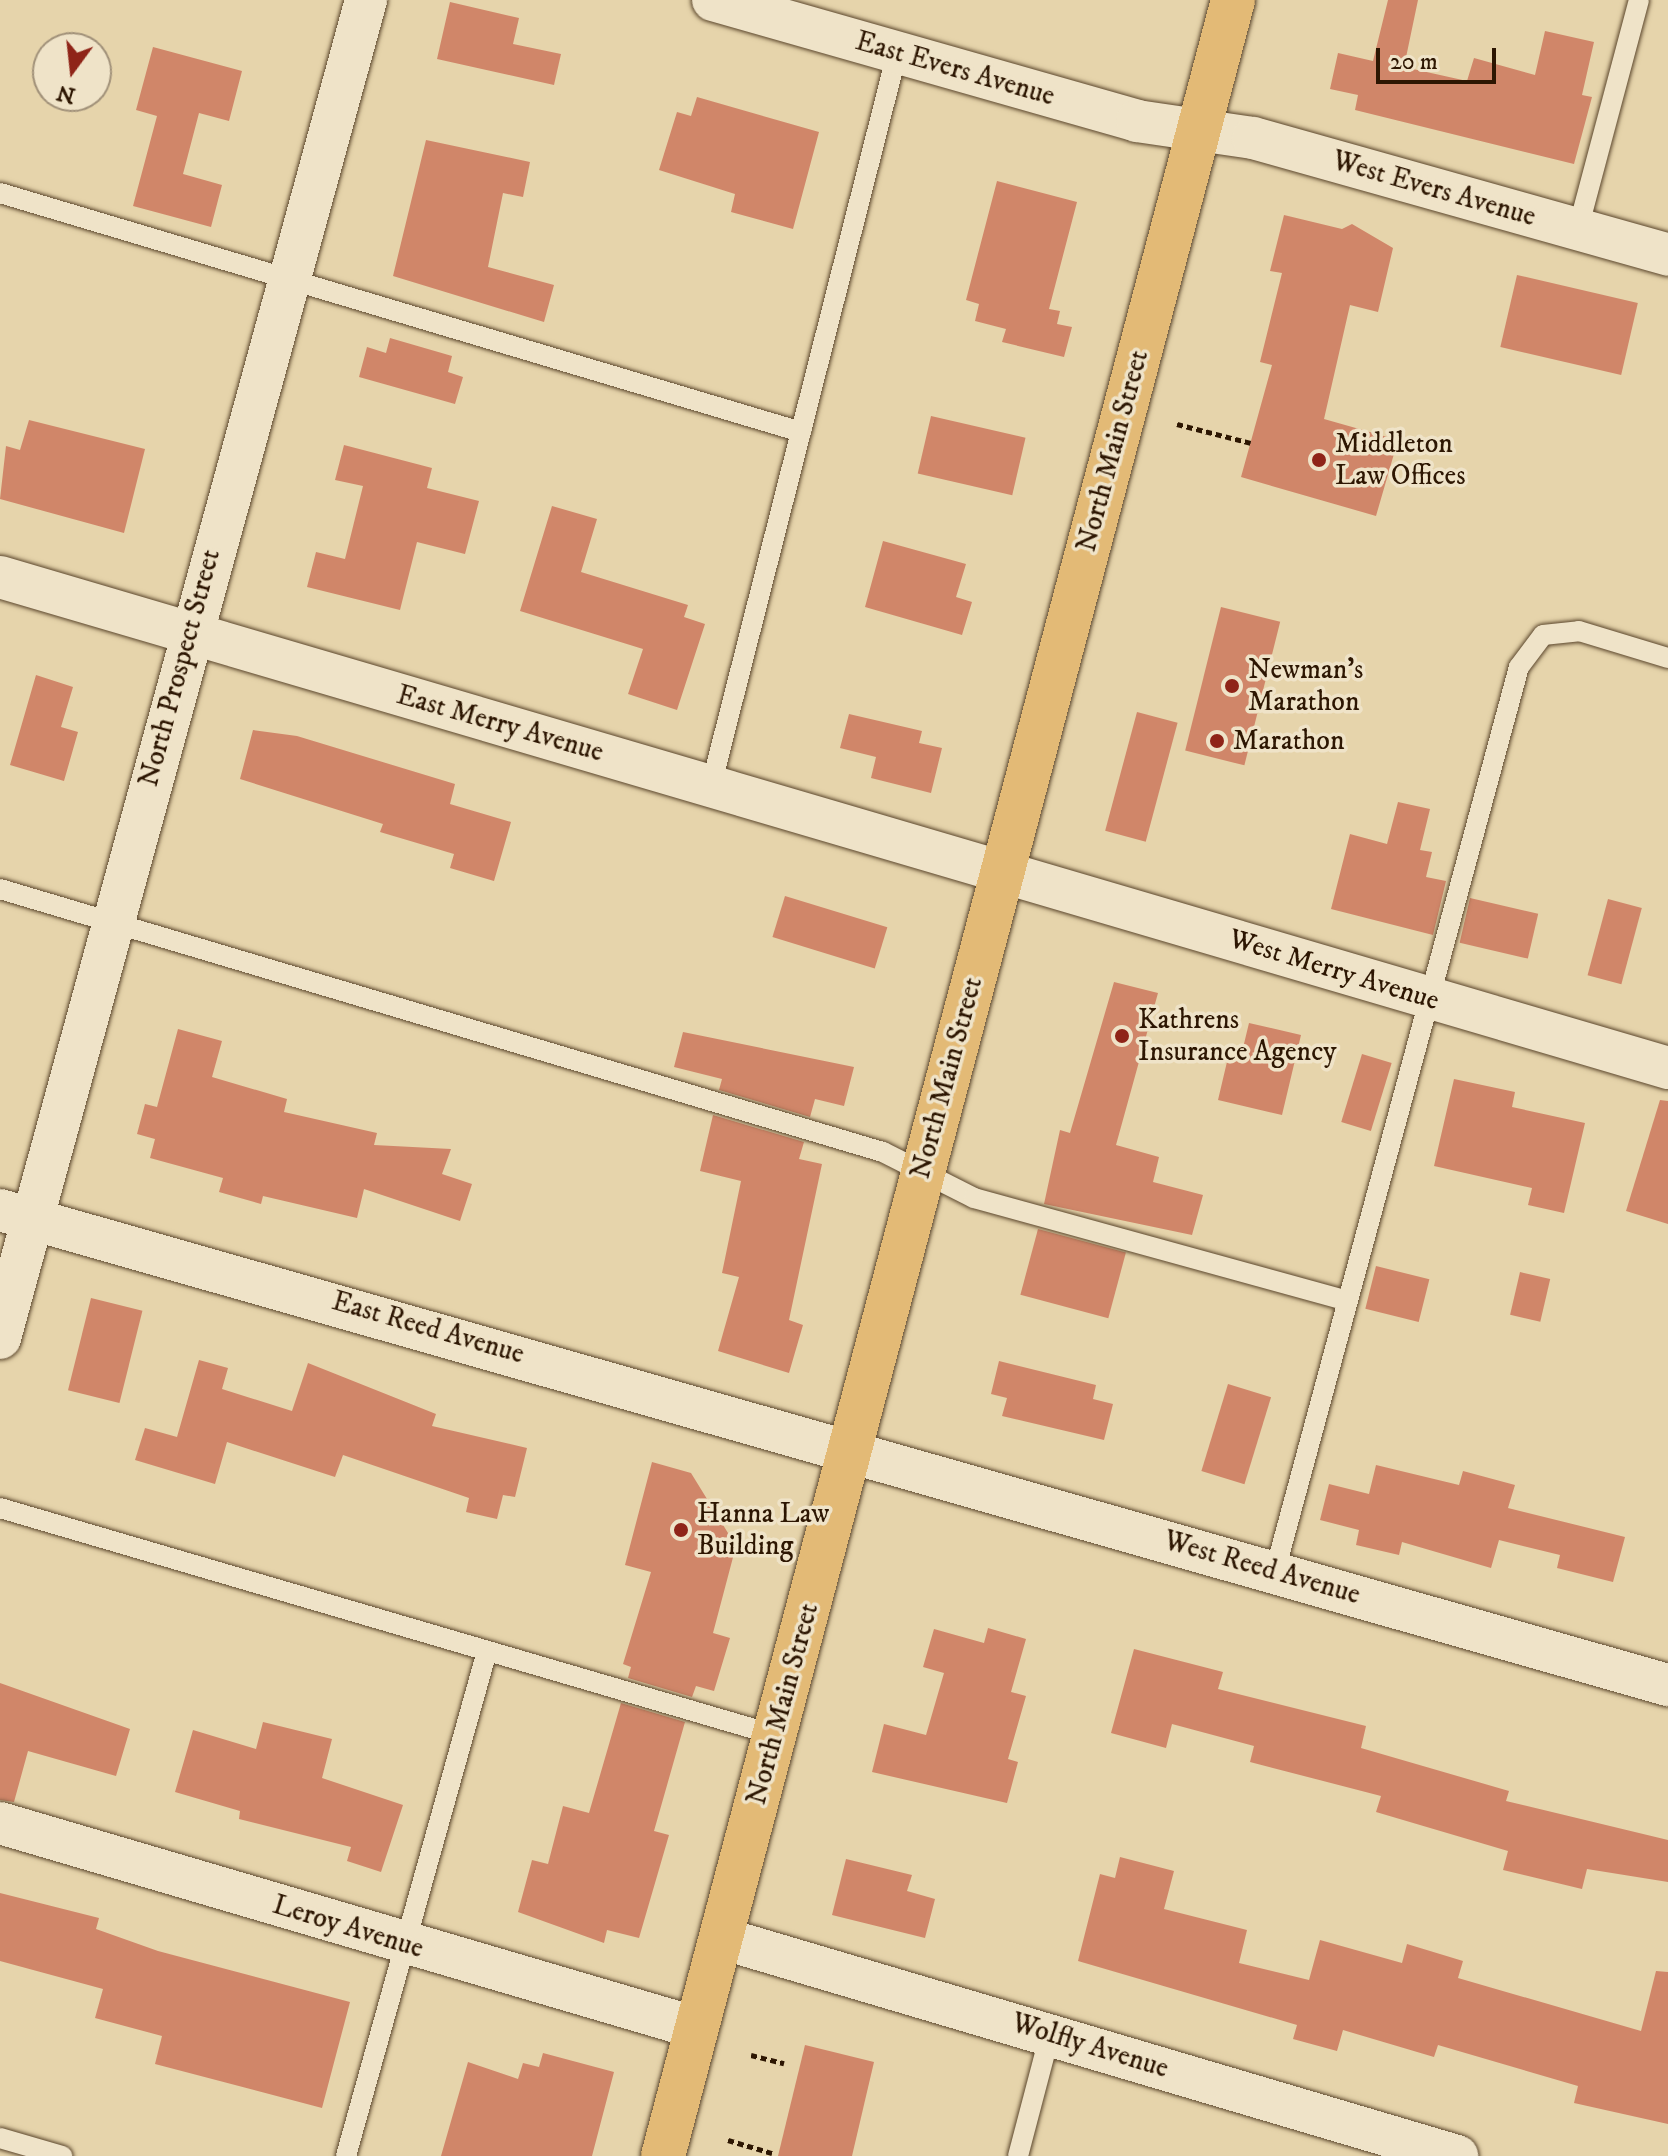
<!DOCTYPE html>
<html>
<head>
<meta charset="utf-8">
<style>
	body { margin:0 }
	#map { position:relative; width:1668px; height:2156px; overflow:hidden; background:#e6d4ab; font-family:"IM FELL DW Pica",serif }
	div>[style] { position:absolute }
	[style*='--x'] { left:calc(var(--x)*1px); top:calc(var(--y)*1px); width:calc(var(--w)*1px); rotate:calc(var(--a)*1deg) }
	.building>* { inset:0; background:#d08669; transform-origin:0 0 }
	.path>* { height:5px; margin-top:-2.5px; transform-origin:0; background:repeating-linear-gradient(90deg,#2d1602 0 6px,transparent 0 10px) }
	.roads { filter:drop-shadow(0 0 2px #5b462c) drop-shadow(0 0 2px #5b462c) }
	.lane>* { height:20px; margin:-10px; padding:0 10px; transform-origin:10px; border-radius:10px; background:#efe3c8 }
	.street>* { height:42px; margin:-21px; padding:0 21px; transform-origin:21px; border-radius:21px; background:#efe3c8 }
	.primary>* { height:44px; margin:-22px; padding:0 22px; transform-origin:22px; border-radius:22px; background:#e3ba76 }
	.dots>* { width:22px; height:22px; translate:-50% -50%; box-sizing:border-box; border:4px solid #efe3c8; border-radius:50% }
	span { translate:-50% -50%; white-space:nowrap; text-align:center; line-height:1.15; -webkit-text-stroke:7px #efe3c8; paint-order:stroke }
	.street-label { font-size:28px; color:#2d1602 }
	.poi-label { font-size:28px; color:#2d1602 }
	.left { translate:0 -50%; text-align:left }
	.north { position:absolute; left:32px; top:32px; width:80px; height:80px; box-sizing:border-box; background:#efe3c8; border:2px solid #a19179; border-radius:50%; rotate:195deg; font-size:22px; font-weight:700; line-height:32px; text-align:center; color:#2d1602 }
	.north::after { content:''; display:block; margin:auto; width:28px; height:36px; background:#8f2418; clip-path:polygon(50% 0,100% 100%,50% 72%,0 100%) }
	.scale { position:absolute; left:1376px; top:48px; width:120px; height:36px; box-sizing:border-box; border:4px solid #2d1602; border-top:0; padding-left:10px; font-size:24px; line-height:28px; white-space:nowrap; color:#2d1602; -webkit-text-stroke:6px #efe3c8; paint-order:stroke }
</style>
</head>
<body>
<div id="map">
	<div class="building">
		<div style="clip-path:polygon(1388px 0,1418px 0,1404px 67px,1467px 81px,1474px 58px,1535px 75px,1545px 31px,1594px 42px,1582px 95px,1592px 97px,1574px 164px,1355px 110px,1358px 95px,1330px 89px,1338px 53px,1373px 61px)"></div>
		<div style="clip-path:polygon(450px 2px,519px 18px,513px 44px,561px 54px,554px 85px,437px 59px)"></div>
		<div style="clip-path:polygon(153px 47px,242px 71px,229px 121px,199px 113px,183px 174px,222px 185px,211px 227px,133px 206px,157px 116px,136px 110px)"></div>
		<div style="clip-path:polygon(697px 97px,819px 132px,793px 229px,731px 212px,735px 194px,659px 170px,677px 112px,691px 116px)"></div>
		<div style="clip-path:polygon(426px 140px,530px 162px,523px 197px,503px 193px,488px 267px,554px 285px,544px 322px,393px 276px)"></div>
		<div style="clip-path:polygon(997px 181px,1077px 202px,1049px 309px,1060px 311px,1057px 324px,1072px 327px,1064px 357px,1002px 342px,1006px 329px,975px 321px,979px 304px,966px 300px)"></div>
		<div style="clip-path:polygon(1284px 215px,1342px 229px,1352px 224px,1393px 248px,1378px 312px,1350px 305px,1324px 419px,1398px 440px,1376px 516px,1241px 477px,1272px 365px,1260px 362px,1282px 273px,1270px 271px)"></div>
		<div style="left:1517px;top:275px;width:124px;height:74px;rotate:13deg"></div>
		<div style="clip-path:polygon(390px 338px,452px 356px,448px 372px,463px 377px,455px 404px,359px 377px,367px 347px,386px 353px)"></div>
		<div style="left:931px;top:416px;width:97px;height:59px;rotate:13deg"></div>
		<div style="clip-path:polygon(29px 420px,145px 449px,124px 533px,0 499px,6px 446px,20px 450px)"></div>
		<div style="clip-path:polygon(344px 445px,432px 468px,427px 488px,479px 501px,465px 554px,417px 542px,400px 610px,307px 587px,316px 552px,345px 559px,363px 486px,335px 480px)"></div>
		<div style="clip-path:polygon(552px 506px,597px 519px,581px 572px,688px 605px,684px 617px,705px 624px,677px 710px,628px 694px,643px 649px,520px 611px)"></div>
		<div style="clip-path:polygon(883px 541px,966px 564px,956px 597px,972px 602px,962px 635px,865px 607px)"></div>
		<div style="left:1221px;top:607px;width:61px;height:148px;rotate:14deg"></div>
		<div style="clip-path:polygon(36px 675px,73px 687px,61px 727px,78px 732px,64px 781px,10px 765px)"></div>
		<div style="left:1137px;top:712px;width:42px;height:123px;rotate:15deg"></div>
		<div style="clip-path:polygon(849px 714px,922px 731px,919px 743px,942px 748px,931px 793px,871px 778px,876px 757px,840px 748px)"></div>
		<div style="clip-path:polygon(253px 730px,297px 736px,455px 784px,450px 804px,511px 822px,494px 881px,450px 868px,454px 854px,380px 832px,383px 824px,240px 779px)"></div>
		<div style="clip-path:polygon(1398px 802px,1430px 809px,1420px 850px,1432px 852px,1426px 877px,1446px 881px,1433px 935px,1331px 909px,1350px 834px,1387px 844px)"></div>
		<div style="left:785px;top:896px;width:107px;height:43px;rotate:17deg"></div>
		<div style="left:1470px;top:898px;width:70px;height:46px;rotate:13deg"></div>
		<div style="left:1608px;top:899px;width:35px;height:79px;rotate:15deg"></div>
		<div style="clip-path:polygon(1114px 982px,1158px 993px,1116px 1145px,1159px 1157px,1153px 1182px,1203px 1195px,1192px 1235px,1044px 1204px,1060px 1130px,1070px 1133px)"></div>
		<div style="clip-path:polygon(1249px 1023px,1301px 1035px,1282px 1115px,1218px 1100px,1230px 1049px,1242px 1052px)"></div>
		<div style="clip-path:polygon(178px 1029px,222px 1041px,212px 1077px,287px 1099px,284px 1112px,377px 1133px,374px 1145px,451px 1149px,442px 1174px,472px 1184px,460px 1221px,364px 1189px,357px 1218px,263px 1196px,261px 1204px,219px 1192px,223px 1178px,150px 1158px,155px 1139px,137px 1134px,145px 1104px,157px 1107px)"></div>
		<div style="clip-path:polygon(683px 1032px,854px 1067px,844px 1106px,815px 1099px,810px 1117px,719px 1090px,722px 1079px,674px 1067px)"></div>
		<div style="left:1362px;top:1054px;width:31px;height:71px;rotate:17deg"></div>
		<div style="clip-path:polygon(1454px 1079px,1515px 1092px,1512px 1107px,1585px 1123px,1564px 1213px,1528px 1205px,1532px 1188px,1434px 1166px)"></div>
		<div style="clip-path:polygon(1660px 1100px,1668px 1101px,1668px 1224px,1626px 1211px)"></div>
		<div style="clip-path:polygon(713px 1115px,804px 1142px,799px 1159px,822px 1164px,789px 1320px,803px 1325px,789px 1373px,718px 1351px,739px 1277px,722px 1273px,741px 1181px,700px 1171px)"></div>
		<div style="left:1038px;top:1229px;width:91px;height:68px;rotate:15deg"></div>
		<div style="left:1376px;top:1266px;width:55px;height:44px;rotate:14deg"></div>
		<div style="left:1520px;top:1272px;width:31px;height:44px;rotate:13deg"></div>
		<div style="left:91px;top:1298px;width:53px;height:95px;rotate:14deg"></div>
		<div style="clip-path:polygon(199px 1360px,228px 1368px,222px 1389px,292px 1411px,308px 1363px,436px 1414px,432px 1426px,527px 1448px,515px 1497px,503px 1495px,497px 1519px,466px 1512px,469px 1498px,343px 1455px,335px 1477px,227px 1442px,215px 1484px,135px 1460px,145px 1428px,177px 1437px)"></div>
		<div style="clip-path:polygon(999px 1361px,1096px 1385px,1093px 1399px,1113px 1404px,1104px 1440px,1002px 1416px,1007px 1398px,991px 1394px)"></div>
		<div style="left:1228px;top:1384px;width:45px;height:91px;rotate:17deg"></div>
		<div style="clip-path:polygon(652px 1462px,691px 1473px,736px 1546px,713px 1633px,730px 1638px,714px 1691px,696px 1686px,692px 1697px,628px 1678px,631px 1667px,623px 1664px,651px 1572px,625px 1565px)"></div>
		<div style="clip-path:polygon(1376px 1465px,1459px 1485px,1463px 1471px,1515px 1485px,1508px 1508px,1625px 1537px,1613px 1582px,1557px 1568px,1560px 1555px,1499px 1540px,1491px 1568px,1402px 1542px,1399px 1555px,1356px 1545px,1359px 1530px,1320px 1520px,1329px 1484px,1369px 1494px)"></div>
		<div style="clip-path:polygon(988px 1628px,1026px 1639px,1011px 1692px,1026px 1696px,1008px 1759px,1018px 1762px,1007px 1803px,872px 1772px,884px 1724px,926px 1735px,944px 1673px,923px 1667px,934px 1629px,984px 1643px)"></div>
		<div style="clip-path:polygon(1134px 1649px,1223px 1672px,1218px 1689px,1366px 1726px,1361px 1748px,1509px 1791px,1506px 1801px,1668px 1840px,1668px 1882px,1587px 1869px,1582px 1889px,1503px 1870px,1508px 1851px,1376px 1812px,1381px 1796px,1250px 1762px,1254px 1746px,1172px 1724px,1166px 1748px,1111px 1733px)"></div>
		<div style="clip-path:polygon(0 1683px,130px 1729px,116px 1776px,28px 1751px,14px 1802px,0 1800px)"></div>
		<div style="clip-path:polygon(621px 1703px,685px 1722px,654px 1831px,669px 1835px,639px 1938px,607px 1930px,604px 1943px,518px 1912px,532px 1860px,548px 1864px,563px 1806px,589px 1813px)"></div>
		<div style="clip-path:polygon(263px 1722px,332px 1739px,322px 1778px,403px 1805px,381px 1872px,347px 1861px,351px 1847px,239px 1819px,240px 1811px,175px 1792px,193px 1730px,256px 1749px)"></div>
		<div style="clip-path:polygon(1120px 1857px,1174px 1871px,1164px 1909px,1247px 1930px,1239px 1963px,1309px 1980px,1320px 1940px,1402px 1963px,1407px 1944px,1463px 1961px,1458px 1978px,1641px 2031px,1656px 1971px,1668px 1972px,1668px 2124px,1574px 2103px,1578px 2086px,1438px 2045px,1434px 2057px,1343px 2030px,1337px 2051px,1293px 2039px,1297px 2025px,1078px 1961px,1100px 1874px,1115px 1878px)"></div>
		<div style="clip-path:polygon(846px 1859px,912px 1875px,907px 1891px,935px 1899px,925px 1938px,832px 1915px)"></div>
		<div style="clip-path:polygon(0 1893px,99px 1918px,96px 1929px,158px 1951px,350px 2002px,322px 2108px,155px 2064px,162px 2036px,95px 2018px,103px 1989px,0 1961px)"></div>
		<div style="clip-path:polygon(805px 2045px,874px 2062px,852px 2156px,778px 2156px)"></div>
		<div style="clip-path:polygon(543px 2053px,614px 2072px,592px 2156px,441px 2156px,468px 2062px,518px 2079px,523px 2063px,539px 2067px)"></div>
	</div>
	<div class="path">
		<div style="--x:1177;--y:424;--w:76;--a:14.4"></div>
		<div style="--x:717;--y:1514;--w:12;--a:-24"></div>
		<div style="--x:751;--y:2055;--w:34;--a:14"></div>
		<div style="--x:728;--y:2140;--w:46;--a:16.5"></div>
	</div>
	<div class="roads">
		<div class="lane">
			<div style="--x:0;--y:193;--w:836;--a:16.61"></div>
			<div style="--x:1578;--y:229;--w:237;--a:-75.1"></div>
			<div style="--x:711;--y:786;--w:756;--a:-75.76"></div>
			<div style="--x:0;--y:889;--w:921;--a:16.59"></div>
			<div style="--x:883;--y:1152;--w:102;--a:26.8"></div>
			<div style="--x:974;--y:1198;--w:385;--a:15.4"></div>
			<div style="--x:0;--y:1508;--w:808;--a:16.33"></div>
			<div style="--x:1275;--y:1571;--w:936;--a:-74.9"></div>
			<div style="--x:1519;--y:667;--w:40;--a:-53"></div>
			<div style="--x:1543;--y:635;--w:36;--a:-6"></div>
			<div style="--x:1579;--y:631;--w:93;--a:16.9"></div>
			<div style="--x:0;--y:2138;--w:65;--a:16.2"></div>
			<div style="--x:346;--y:2156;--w:524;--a:-74.4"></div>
			<div style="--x:1018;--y:2156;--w:126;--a:-75.3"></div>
		</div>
		<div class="street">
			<div style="--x:713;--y:0;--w:441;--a:15.9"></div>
			<div style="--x:1137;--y:121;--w:117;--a:8.3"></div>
			<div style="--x:1253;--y:138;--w:431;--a:15.7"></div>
			<div style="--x:0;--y:577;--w:1739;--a:16.4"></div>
			<div style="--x:0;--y:1210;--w:1734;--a:15.9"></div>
			<div style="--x:0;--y:1338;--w:1387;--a:-74.7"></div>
			<div style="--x:0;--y:1823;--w:727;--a:16.39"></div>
			<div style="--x:721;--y:1938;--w:768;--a:16.5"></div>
		</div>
		<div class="primary">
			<div style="--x:663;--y:2156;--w:2230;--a:-75.19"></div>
		</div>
	</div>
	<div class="dots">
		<div style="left:1319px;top:460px;background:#8f2418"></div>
		<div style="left:1232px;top:686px;background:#8f2418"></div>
		<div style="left:1217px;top:741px;background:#8f2418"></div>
		<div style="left:1122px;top:1036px;background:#8f2418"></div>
		<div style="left:681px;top:1530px;background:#8f2418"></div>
	</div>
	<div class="street-label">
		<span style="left:955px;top:69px;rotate:16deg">East Evers Avenue</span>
		<span style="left:1434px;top:189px;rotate:16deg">West Evers Avenue</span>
		<span style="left:1113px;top:451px;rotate:-75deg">North Main Street</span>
		<span style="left:180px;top:668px;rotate:-75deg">North Prospect Street</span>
		<span style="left:500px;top:724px;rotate:16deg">East Merry Avenue</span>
		<span style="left:1334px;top:970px;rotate:17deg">West Merry Avenue</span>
		<span style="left:947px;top:1078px;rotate:-75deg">North Main Street</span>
		<span style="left:428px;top:1328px;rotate:16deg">East Reed Avenue</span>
		<span style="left:1262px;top:1568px;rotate:16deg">West Reed Avenue</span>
		<span style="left:783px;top:1704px;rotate:-75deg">North Main Street</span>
		<span style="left:348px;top:1927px;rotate:17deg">Leroy Avenue</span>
		<span style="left:1090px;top:2046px;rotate:17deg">Wolfly Avenue</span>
	</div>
	<div class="poi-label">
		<span class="left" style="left:1335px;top:460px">Middleton<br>Law Offices</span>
		<span class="left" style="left:1248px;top:686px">Newman's<br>Marathon</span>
		<span class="left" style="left:1233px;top:741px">Marathon</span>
		<span class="left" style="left:1138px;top:1036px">Kathrens<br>Insurance Agency</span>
		<span class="left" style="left:697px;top:1530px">Hanna Law<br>Building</span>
	</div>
	<div class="north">N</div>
	<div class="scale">20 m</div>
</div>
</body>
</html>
